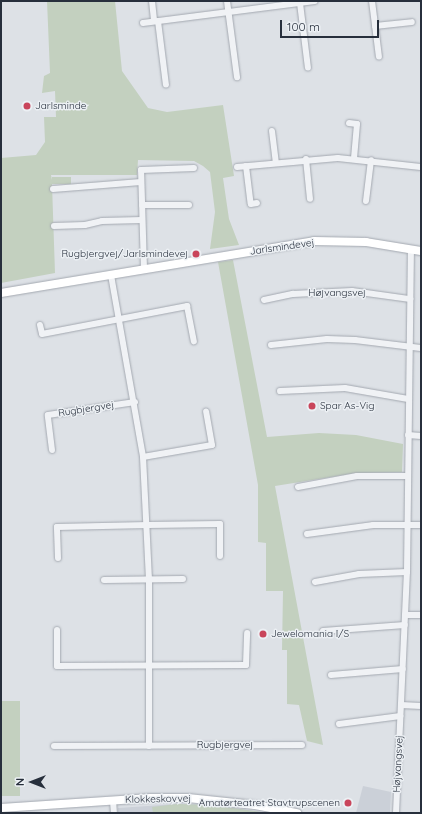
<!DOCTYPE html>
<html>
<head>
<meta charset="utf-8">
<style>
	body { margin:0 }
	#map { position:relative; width:422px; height:814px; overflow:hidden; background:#dde1e6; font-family:Quicksand,sans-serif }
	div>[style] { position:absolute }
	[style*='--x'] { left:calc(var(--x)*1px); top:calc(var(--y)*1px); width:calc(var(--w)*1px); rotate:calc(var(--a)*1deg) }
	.built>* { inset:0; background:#cbd0d8 }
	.green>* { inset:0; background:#c3d0bf; transform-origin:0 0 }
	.roads { filter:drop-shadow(0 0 1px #a3a8b0) drop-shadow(0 0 1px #a3a8b0) }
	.street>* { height:6px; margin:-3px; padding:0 3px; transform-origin:3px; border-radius:3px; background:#f0f2f5 }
	.secondary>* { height:8px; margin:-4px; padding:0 4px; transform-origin:4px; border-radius:4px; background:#fff }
	.dots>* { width:11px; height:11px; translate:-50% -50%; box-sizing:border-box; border:2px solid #ecf0f4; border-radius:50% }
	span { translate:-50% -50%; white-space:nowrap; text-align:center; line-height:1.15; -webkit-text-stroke:3px #ecf0f4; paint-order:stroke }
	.poi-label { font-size:10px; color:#272f3c }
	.left { translate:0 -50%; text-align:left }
	.right { translate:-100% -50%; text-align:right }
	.street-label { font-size:10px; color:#272f3c }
	.frame { position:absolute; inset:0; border:2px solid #272f3c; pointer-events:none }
	.north { position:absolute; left:12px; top:762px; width:40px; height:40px; -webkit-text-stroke:3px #ecf0f4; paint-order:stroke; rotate:270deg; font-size:11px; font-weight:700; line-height:16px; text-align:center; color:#272f3c }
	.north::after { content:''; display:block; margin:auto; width:14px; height:18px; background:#272f3c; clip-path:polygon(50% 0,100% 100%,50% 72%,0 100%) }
	.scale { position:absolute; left:280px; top:20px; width:99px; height:18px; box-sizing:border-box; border:2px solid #272f3c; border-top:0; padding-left:5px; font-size:12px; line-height:14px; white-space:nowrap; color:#272f3c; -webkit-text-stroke:3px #ecf0f4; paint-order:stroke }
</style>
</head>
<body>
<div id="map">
	<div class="built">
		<div style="clip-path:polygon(363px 786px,391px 792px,390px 813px,356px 813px)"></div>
		<div style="clip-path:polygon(177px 804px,211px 805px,268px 813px,118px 813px,118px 808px)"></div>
	</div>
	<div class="green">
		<div style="clip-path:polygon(47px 1px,115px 1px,122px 71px,148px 108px,167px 112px,223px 105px,234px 176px,223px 178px,229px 219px,239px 245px,210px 249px,215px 212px,210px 172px,203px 166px,194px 161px,138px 160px,137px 175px,51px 175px,52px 180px,52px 177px,71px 177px,71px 184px,52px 184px,55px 273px,1px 283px,1px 158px,36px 155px,45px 142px,44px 117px,56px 117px,55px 91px,42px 93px,44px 76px,50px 73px)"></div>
		<div style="clip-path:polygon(233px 260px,267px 437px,319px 433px,356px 435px,403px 444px,402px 472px,356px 473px,275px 486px,323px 745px,307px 741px,299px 705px,287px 704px,287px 650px,282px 650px,283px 591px,266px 591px,266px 543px,258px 542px,258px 485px,218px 262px)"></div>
		<div style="left:1px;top:701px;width:19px;height:95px"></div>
		<div style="clip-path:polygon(177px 804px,211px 805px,268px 813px,153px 813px,152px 807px)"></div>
	</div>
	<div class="roads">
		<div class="street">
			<div style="--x:152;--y:1;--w:20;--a:84"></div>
			<div style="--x:227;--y:1;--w:77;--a:82.5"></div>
			<div style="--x:372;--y:1;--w:56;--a:82.9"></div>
			<div style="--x:300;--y:3;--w:65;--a:83"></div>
			<div style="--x:158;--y:21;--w:64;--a:82.9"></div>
			<div style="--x:143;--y:23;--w:173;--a:-7.3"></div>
			<div style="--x:375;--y:26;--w:37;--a:-6"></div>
			<div style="--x:349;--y:123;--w:8;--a:7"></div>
			<div style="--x:357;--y:124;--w:34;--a:95"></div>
			<div style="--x:272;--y:131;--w:32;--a:83"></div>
			<div style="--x:306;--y:159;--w:40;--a:84.3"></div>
			<div style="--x:246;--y:166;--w:38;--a:83"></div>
			<div style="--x:251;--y:204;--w:6;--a:-9"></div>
			<div style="--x:237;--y:167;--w:101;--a:-5.1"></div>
			<div style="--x:338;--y:158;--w:83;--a:6.2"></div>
			<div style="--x:53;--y:189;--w:88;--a:-4.5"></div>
			<div style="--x:366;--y:201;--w:41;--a:-83"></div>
			<div style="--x:142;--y:205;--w:47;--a:0"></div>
			<div style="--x:54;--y:226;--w:31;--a:-2"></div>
			<div style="--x:85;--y:225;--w:17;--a:-13"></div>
			<div style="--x:102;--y:221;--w:40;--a:-1.4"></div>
			<div style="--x:144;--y:269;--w:99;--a:-91.7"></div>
			<div style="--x:141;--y:170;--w:53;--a:-2.2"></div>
			<div style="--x:111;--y:275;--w:185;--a:80"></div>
			<div style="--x:143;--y:457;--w:123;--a:87.2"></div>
			<div style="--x:149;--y:580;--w:166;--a:90"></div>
			<div style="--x:264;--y:300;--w:30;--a:-12"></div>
			<div style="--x:293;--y:294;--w:59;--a:-2.9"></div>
			<div style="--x:352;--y:291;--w:59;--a:7.9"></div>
			<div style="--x:40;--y:325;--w:9;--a:77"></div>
			<div style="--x:42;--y:334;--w:148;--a:-10.9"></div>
			<div style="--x:187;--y:306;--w:36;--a:79"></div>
			<div style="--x:271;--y:345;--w:56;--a:-6.1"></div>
			<div style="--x:327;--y:339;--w:28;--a:2"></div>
			<div style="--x:355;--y:340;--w:66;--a:6.9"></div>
			<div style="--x:280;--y:391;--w:65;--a:-2.6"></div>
			<div style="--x:345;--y:388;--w:64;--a:9.9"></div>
			<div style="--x:408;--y:435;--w:13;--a:4"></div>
			<div style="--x:52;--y:450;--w:35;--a:-97"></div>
			<div style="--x:48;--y:415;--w:88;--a:-8.5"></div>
			<div style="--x:143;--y:457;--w:70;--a:-9.9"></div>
			<div style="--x:212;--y:445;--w:34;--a:-100"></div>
			<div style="--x:298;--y:487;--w:60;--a:-10.6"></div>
			<div style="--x:357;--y:476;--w:51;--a:0"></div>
			<div style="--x:307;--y:534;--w:67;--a:-7.8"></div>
			<div style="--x:373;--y:525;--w:48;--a:0"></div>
			<div style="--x:58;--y:558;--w:31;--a:-92"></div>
			<div style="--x:57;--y:527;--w:91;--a:-1.3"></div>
			<div style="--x:148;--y:525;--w:72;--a:-0.8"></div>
			<div style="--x:220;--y:524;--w:32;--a:90"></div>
			<div style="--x:104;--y:580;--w:79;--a:-0.7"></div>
			<div style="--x:315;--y:582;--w:45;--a:-10.3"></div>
			<div style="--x:359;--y:574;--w:48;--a:-2.4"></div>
			<div style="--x:405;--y:615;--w:16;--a:0"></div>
			<div style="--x:57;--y:630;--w:36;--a:90"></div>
			<div style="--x:57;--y:666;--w:189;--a:-0.3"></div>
			<div style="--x:246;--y:665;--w:32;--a:-88"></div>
			<div style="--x:323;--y:631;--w:82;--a:-4.2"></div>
			<div style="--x:331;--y:675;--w:72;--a:-4.8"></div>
			<div style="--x:401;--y:705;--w:20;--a:3"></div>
			<div style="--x:339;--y:724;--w:62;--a:-7.5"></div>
			<div style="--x:54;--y:746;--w:248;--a:-0.2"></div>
			<div style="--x:113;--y:800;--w:13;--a:86"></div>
			<div style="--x:396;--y:813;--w:241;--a:-87.4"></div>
			<div style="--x:407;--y:572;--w:322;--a:-89.3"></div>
		</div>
		<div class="secondary">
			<div style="--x:1;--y:293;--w:317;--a:-9.4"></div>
			<div style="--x:314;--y:241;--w:52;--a:1.1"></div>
			<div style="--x:366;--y:242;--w:56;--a:9.3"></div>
			<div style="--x:1;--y:808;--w:150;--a:-3.8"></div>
			<div style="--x:151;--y:798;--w:37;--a:0"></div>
			<div style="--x:188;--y:798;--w:67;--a:6"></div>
			<div style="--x:255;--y:805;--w:43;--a:10.8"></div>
		</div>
	</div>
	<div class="dots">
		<div style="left:27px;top:106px;background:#c9455b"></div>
		<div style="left:196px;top:254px;background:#c9455b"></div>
		<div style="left:312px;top:406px;background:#c9455b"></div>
		<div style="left:263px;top:634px;background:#c9455b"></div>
		<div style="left:348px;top:803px;background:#c9455b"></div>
	</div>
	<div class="poi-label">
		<span class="left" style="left:35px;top:106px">Jarlsminde</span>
		<span class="right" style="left:188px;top:254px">Rugbjergvej/Jarlsmindevej</span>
		<span class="left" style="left:320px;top:406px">Spar As-Vig</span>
		<span class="left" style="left:271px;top:634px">Jewelomania I/S</span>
		<span class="right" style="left:340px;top:803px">Amatørteatret Stavtrupscenen</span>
	</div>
	<div class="street-label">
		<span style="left:282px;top:247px;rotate:-8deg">Jarlsmindevej</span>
		<span style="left:337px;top:293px">Højvangsvej</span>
		<span style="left:86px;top:409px;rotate:-9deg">Rugbjergvej</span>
		<span style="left:225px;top:745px">Rugbjergvej</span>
		<span style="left:398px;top:764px;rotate:-87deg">Højvangsvej</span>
		<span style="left:158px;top:799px;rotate:-1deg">Klokkeskovvej</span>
	</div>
	<div class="frame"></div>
	<div class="north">N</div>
	<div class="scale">100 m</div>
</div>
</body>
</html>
